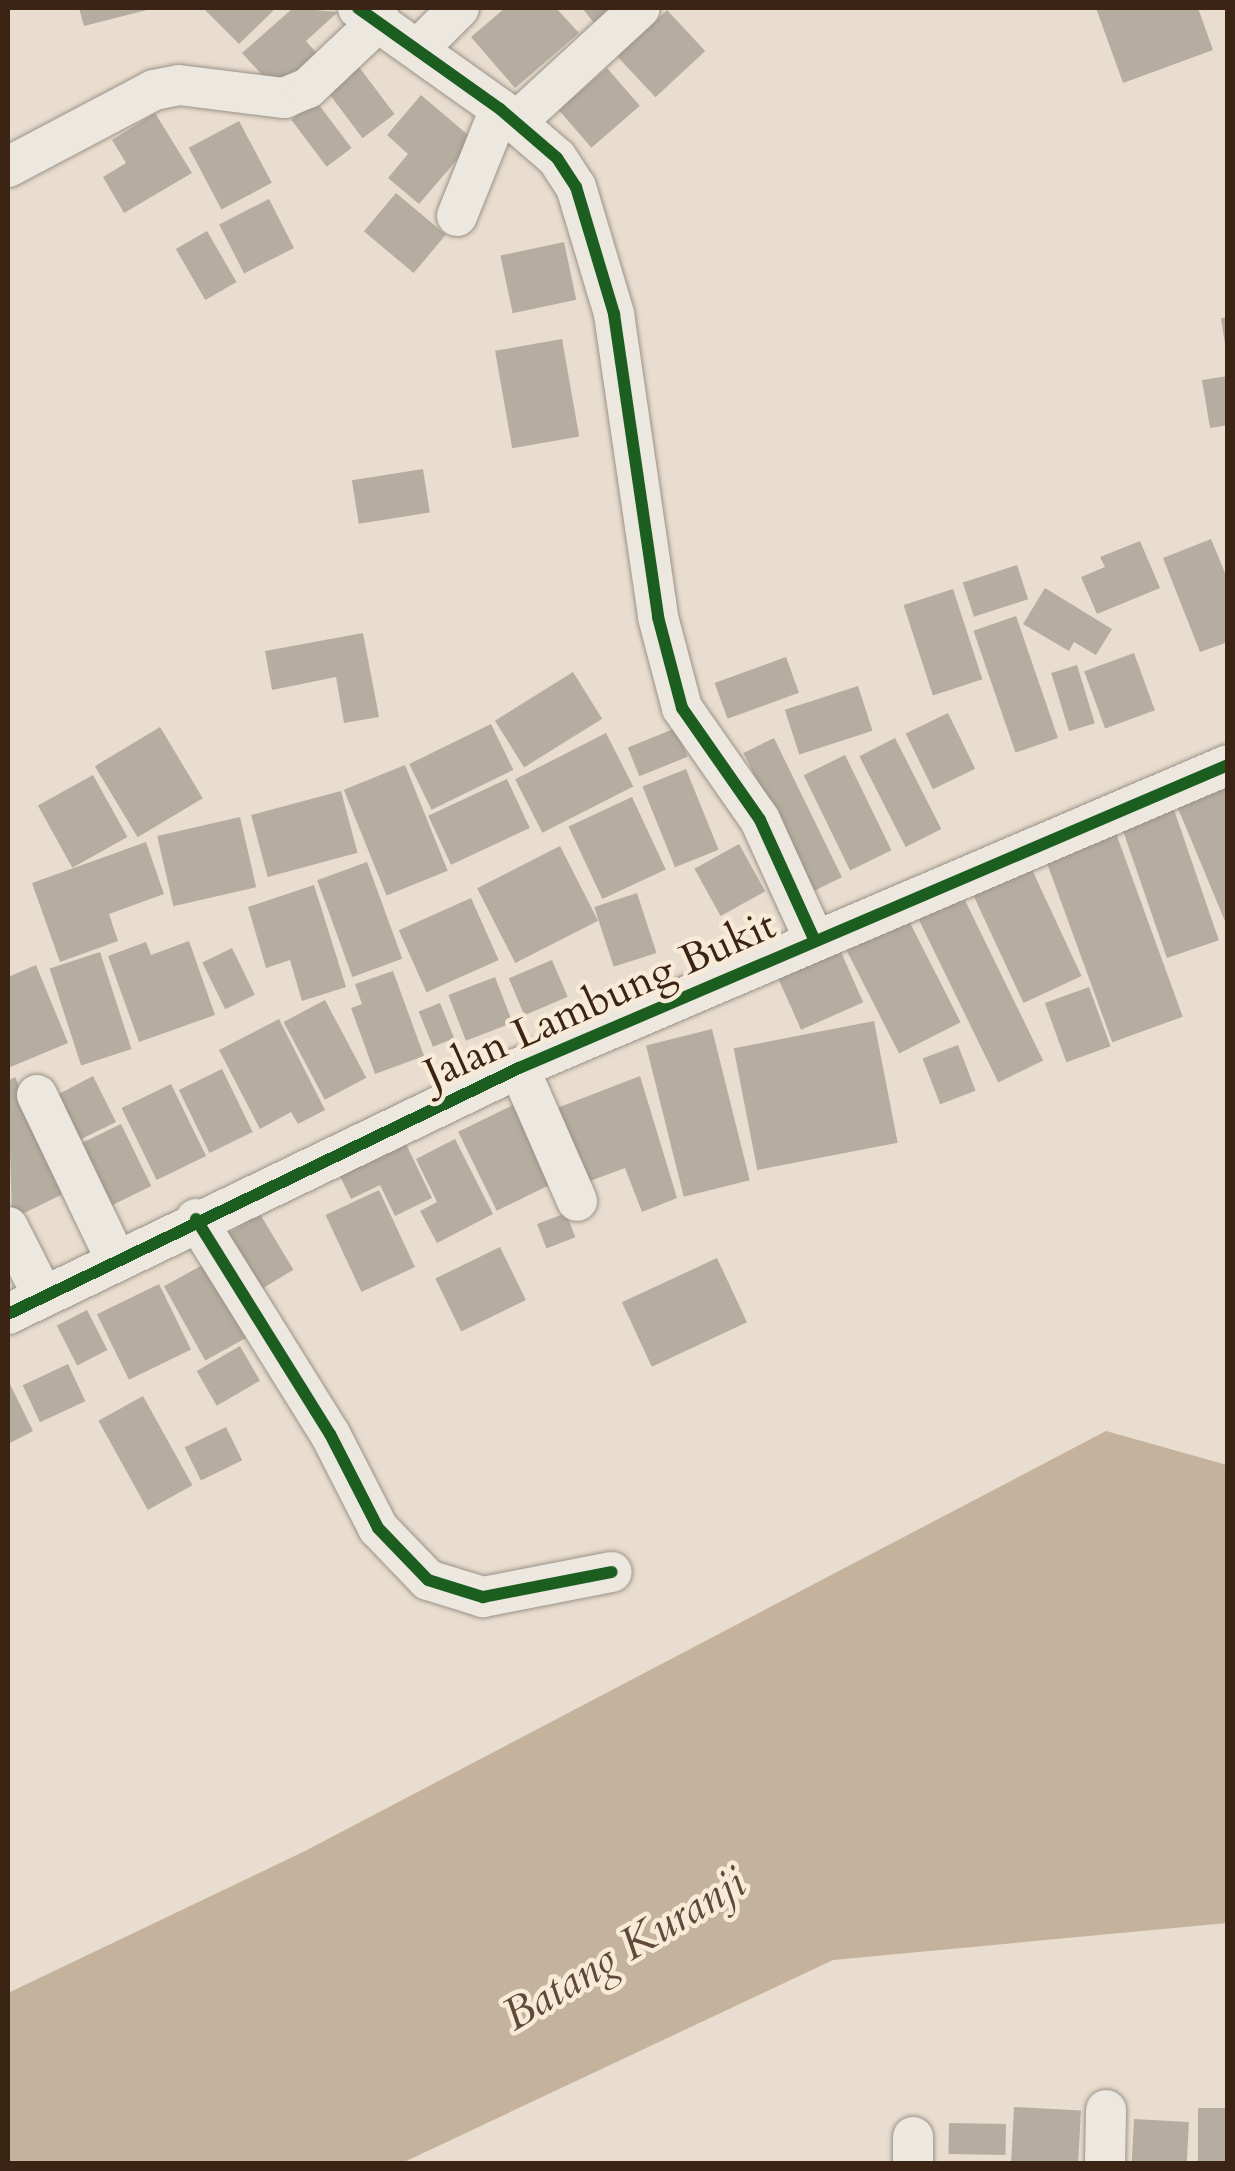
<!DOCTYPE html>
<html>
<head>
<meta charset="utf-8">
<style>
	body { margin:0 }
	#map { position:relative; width:1235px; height:2171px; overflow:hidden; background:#e8ddce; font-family:Cardo,serif }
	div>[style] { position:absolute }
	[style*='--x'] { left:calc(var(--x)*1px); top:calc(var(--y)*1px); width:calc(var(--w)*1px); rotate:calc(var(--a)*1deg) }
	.water>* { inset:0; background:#c4b29d }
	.building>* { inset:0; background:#b6ada1; transform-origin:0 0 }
	.roads { filter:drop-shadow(0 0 2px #9b9288) drop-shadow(0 0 2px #9b9288) }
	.minor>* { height:40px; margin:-20px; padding:0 20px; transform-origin:20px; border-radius:20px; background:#ece7df }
	.cycleway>* { height:12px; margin:-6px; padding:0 6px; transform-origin:6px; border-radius:6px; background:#1b5e20 }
	span { translate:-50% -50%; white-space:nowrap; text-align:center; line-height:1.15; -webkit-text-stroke:9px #f7ebd8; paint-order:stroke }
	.street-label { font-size:42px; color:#3c2415 }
	.water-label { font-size:45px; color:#604938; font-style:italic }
	.frame { position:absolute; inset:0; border:10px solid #3c2415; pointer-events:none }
</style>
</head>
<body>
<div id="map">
	<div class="water">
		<div style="clip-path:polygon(1106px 1431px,1227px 1465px,1227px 1923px,833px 1960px,402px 2163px,8px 2163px,8px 1993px,305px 1851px)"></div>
	</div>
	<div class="building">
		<div style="clip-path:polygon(79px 8px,151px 8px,151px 9px,84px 26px)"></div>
		<div style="clip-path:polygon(203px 8px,276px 8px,239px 44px)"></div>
		<div style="clip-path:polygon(293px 8px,338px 12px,306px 41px,319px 56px,279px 93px,242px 53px)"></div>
		<div style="clip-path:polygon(505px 8px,556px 8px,579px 33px,515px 88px,471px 37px)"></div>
		<div style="clip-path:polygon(582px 8px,612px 8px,594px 23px)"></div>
		<div style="clip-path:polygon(1096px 8px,1198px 8px,1213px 50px,1123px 83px)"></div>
		<div style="left:667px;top:10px;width:56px;height:68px;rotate:47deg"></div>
		<div style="left:359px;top:67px;width:59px;height:40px;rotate:53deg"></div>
		<div style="left:607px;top:68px;width:50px;height:64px;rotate:49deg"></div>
		<div style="clip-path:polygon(421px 95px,474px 140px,419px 204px,388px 178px,408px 154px,387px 135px)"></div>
		<div style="left:316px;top:101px;width:59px;height:31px;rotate:53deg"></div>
		<div style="clip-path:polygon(155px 113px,192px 173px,124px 213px,103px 177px,126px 163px,112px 140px)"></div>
		<div style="left:239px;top:121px;width:70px;height:57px;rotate:62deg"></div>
		<div style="left:396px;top:193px;width:65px;height:50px;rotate:40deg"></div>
		<div style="left:269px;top:199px;width:55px;height:56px;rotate:63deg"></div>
		<div style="left:207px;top:231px;width:59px;height:36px;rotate:60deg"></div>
		<div style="left:564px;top:242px;width:59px;height:65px;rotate:78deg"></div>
		<div style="clip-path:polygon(1228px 317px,1228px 344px,1225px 344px,1221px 318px)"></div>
		<div style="left:562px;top:339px;width:99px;height:68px;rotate:80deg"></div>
		<div style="clip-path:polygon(1228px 376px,1228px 425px,1210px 428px,1202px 380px)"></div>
		<div style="left:423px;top:469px;width:44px;height:72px;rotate:81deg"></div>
		<div style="clip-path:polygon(1211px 539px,1228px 580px,1228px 642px,1200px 652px,1163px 558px)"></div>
		<div style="clip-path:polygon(1140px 541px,1160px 588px,1097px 614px,1081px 577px,1105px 567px,1100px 557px)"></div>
		<div style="left:1017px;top:565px;width:36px;height:57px;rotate:72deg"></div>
		<div style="clip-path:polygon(1045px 588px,1112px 629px,1096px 655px,1074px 642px,1069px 651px,1023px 624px)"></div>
		<div style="left:953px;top:589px;width:95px;height:52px;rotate:72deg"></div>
		<div style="left:1016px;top:616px;width:129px;height:45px;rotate:71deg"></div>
		<div style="clip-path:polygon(363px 633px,379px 717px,344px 723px,336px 677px,272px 690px,265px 651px)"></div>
		<div style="left:1134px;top:653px;width:61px;height:53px;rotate:70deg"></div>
		<div style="left:786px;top:657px;width:38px;height:76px;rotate:70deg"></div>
		<div style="left:1077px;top:665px;width:61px;height:27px;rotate:73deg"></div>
		<div style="left:573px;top:672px;width:55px;height:92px;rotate:58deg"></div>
		<div style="left:858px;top:686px;width:47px;height:77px;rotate:72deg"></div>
		<div style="left:948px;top:713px;width:62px;height:47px;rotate:64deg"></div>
		<div style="left:491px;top:724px;width:51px;height:91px;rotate:64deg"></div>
		<div style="left:160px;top:727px;width:83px;height:76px;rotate:59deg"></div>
		<div style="left:676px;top:728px;width:31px;height:52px;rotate:68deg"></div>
		<div style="left:606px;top:733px;width:60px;height:102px;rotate:63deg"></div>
		<div style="left:774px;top:738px;width:155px;height:34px;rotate:64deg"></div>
		<div style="left:895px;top:738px;width:102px;height:40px;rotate:63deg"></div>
		<div style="left:845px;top:755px;width:106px;height:46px;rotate:64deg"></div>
		<div style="left:405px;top:765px;width:114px;height:66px;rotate:68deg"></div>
		<div style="left:686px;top:769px;width:87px;height:47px;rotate:68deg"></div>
		<div style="left:93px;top:775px;width:71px;height:63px;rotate:61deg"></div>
		<div style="left:507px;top:779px;width:54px;height:87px;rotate:65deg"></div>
		<div style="clip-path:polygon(1228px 779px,1228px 926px,1227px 926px,1175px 801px)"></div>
		<div style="left:341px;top:791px;width:64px;height:93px;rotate:75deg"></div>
		<div style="left:632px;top:797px;width:80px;height:70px;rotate:65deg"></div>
		<div style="left:1172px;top:804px;width:144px;height:55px;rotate:71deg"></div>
		<div style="left:240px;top:817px;width:72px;height:85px;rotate:77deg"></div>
		<div style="left:1113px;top:825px;width:204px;height:75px;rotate:70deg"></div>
		<div style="clip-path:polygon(146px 842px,164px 894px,109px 914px,118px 941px,60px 962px,32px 883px)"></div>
		<div style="left:739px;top:844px;width:54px;height:51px;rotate:61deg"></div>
		<div style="left:560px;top:846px;width:84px;height:93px;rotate:63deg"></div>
		<div style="left:1027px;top:859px;width:129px;height:64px;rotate:65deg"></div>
		<div style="left:367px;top:862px;width:103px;height:53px;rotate:70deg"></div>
		<div style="clip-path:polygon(314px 885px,346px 987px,302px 1001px,290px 960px,266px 968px,248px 907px)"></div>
		<div style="left:959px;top:888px;width:192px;height:50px;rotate:64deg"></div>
		<div style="left:637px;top:893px;width:63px;height:45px;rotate:72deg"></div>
		<div style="left:471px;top:898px;width:68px;height:79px;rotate:66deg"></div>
		<div style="left:907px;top:917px;width:118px;height:69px;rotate:63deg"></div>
		<div style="clip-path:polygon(189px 941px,215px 1015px,139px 1042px,108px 956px,146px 942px,151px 955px)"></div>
		<div style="left:836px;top:941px;width:67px;height:68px;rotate:66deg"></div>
		<div style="left:232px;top:948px;width:52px;height:33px;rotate:64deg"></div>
		<div style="left:100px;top:952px;width:102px;height:53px;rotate:72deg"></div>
		<div style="left:552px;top:960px;width:40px;height:47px;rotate:67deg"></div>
		<div style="clip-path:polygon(36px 965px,68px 1043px,8px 1068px,8px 977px)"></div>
		<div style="clip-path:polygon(393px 971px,424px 1056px,375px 1074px,351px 1008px,362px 1004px,355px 984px)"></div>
		<div style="left:495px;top:977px;width:49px;height:50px;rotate:69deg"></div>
		<div style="left:1089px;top:987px;width:63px;height:47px;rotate:70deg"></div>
		<div style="left:325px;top:1000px;width:88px;height:47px;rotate:62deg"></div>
		<div style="left:440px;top:1003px;width:38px;height:23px;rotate:68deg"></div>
		<div style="clip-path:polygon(279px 1019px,325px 1110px,298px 1124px,291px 1112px,260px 1129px,219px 1050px)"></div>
		<div style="left:874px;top:1021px;width:124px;height:143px;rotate:79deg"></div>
		<div style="left:712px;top:1029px;width:156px;height:68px;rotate:76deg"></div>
		<div style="left:958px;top:1045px;width:49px;height:38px;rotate:69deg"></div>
		<div style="left:222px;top:1069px;width:70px;height:48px;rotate:64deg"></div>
		<div style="clip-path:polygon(93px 1076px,116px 1122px,69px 1145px,55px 1096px)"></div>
		<div style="clip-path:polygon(640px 1076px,677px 1198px,642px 1212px,625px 1168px,579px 1185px,552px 1110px)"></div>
		<div style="clip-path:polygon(15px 1077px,71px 1190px,12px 1219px,8px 1081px)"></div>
		<div style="left:171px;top:1084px;width:80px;height:55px;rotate:64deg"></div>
		<div style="left:513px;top:1105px;width:88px;height:61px;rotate:64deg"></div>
		<div style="left:121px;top:1124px;width:69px;height:59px;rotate:64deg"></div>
		<div style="clip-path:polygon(455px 1139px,493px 1214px,437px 1243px,420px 1211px,437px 1202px,416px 1159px)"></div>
		<div style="clip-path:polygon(406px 1144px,432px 1198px,395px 1216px,380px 1185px,351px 1199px,340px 1176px)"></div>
		<div style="left:379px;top:1190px;width:85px;height:59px;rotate:65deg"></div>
		<div style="left:566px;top:1213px;width:26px;height:31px;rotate:69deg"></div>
		<div style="left:260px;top:1214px;width:65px;height:47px;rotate:59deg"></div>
		<div style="left:500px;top:1247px;width:59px;height:72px;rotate:64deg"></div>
		<div style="left:717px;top:1258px;width:71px;height:105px;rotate:65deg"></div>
		<div style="left:206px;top:1263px;width:85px;height:48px;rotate:61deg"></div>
		<div style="left:159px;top:1284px;width:73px;height:69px;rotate:64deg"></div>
		<div style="left:87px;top:1310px;width:45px;height:34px;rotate:63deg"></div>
		<div style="left:240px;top:1346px;width:40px;height:50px;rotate:60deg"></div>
		<div style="left:68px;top:1364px;width:41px;height:50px;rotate:65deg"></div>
		<div style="clip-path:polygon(8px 1380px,33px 1431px,8px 1444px)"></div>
		<div style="left:143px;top:1396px;width:102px;height:51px;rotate:61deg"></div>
		<div style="left:226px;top:1427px;width:37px;height:46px;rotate:64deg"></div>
		<div style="left:1014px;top:2107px;width:67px;height:56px;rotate:3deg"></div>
		<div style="left:1198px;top:2108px;width:30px;height:56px"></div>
		<div style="left:1134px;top:2119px;width:55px;height:44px;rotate:3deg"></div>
		<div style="left:949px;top:2123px;width:57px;height:31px;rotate:1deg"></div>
	</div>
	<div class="roads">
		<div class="minor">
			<div style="--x:358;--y:8;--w:174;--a:35.4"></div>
			<div style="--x:500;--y:109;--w:75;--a:40.7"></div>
			<div style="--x:557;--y:158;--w:35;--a:57"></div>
			<div style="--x:576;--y:187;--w:133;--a:73.3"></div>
			<div style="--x:614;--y:314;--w:306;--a:81.7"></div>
			<div style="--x:658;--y:617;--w:94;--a:75.2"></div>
			<div style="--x:682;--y:708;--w:136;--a:55.1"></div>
			<div style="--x:760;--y:820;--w:133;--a:65.6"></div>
			<div style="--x:420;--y:47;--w:55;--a:-45"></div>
			<div style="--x:516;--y:122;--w:168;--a:-42.6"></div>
			<div style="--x:8;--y:167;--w:165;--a:-27.8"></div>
			<div style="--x:154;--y:90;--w:25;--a:-11"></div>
			<div style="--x:179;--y:85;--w:106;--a:7.1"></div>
			<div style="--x:284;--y:98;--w:26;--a:-23"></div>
			<div style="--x:308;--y:88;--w:99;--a:-43.4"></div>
			<div style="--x:457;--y:216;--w:115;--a:-68.1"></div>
			<div style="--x:519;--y:1068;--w:145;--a:66.4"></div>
			<div style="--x:37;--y:1095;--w:183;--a:64.4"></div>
			<div style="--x:196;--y:1219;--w:253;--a:58.1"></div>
			<div style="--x:330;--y:1434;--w:106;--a:62.9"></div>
			<div style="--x:378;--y:1528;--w:72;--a:46.1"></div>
			<div style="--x:428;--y:1580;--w:58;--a:17.2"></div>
			<div style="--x:483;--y:1597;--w:131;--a:-11"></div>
			<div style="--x:8;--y:1227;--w:77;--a:63.1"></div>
			<div style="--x:8;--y:1314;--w:567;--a:-25.71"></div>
			<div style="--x:519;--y:1068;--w:771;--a:-23.14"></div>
			<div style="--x:913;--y:2164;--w:27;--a:-90"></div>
			<div style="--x:1105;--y:2164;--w:54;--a:-88.9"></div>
		</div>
	</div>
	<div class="cycleway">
		<div style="--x:358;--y:8;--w:174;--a:35.4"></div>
		<div style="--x:500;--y:109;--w:75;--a:40.7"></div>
		<div style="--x:557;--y:158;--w:35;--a:57"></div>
		<div style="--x:576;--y:187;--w:133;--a:73.3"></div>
		<div style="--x:614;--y:314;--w:306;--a:81.7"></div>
		<div style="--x:658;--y:617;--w:94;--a:75.2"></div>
		<div style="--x:682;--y:708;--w:136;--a:55.1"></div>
		<div style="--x:760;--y:820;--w:133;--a:65.6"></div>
		<div style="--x:196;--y:1219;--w:253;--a:58.1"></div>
		<div style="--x:330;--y:1434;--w:106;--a:62.9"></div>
		<div style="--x:378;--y:1528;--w:72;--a:46.1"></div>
		<div style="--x:428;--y:1580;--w:58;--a:17.2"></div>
		<div style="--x:483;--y:1597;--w:131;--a:-11"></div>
		<div style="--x:8;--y:1314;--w:567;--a:-25.71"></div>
		<div style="--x:519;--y:1068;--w:771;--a:-23.14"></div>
	</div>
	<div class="street-label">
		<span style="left:600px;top:1000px;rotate:-24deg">Jalan Lambung Bukit</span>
	</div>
	<div class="water-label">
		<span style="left:624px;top:1949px;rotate:-31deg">Batang Kuranji</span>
	</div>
	<div class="frame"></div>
</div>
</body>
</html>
